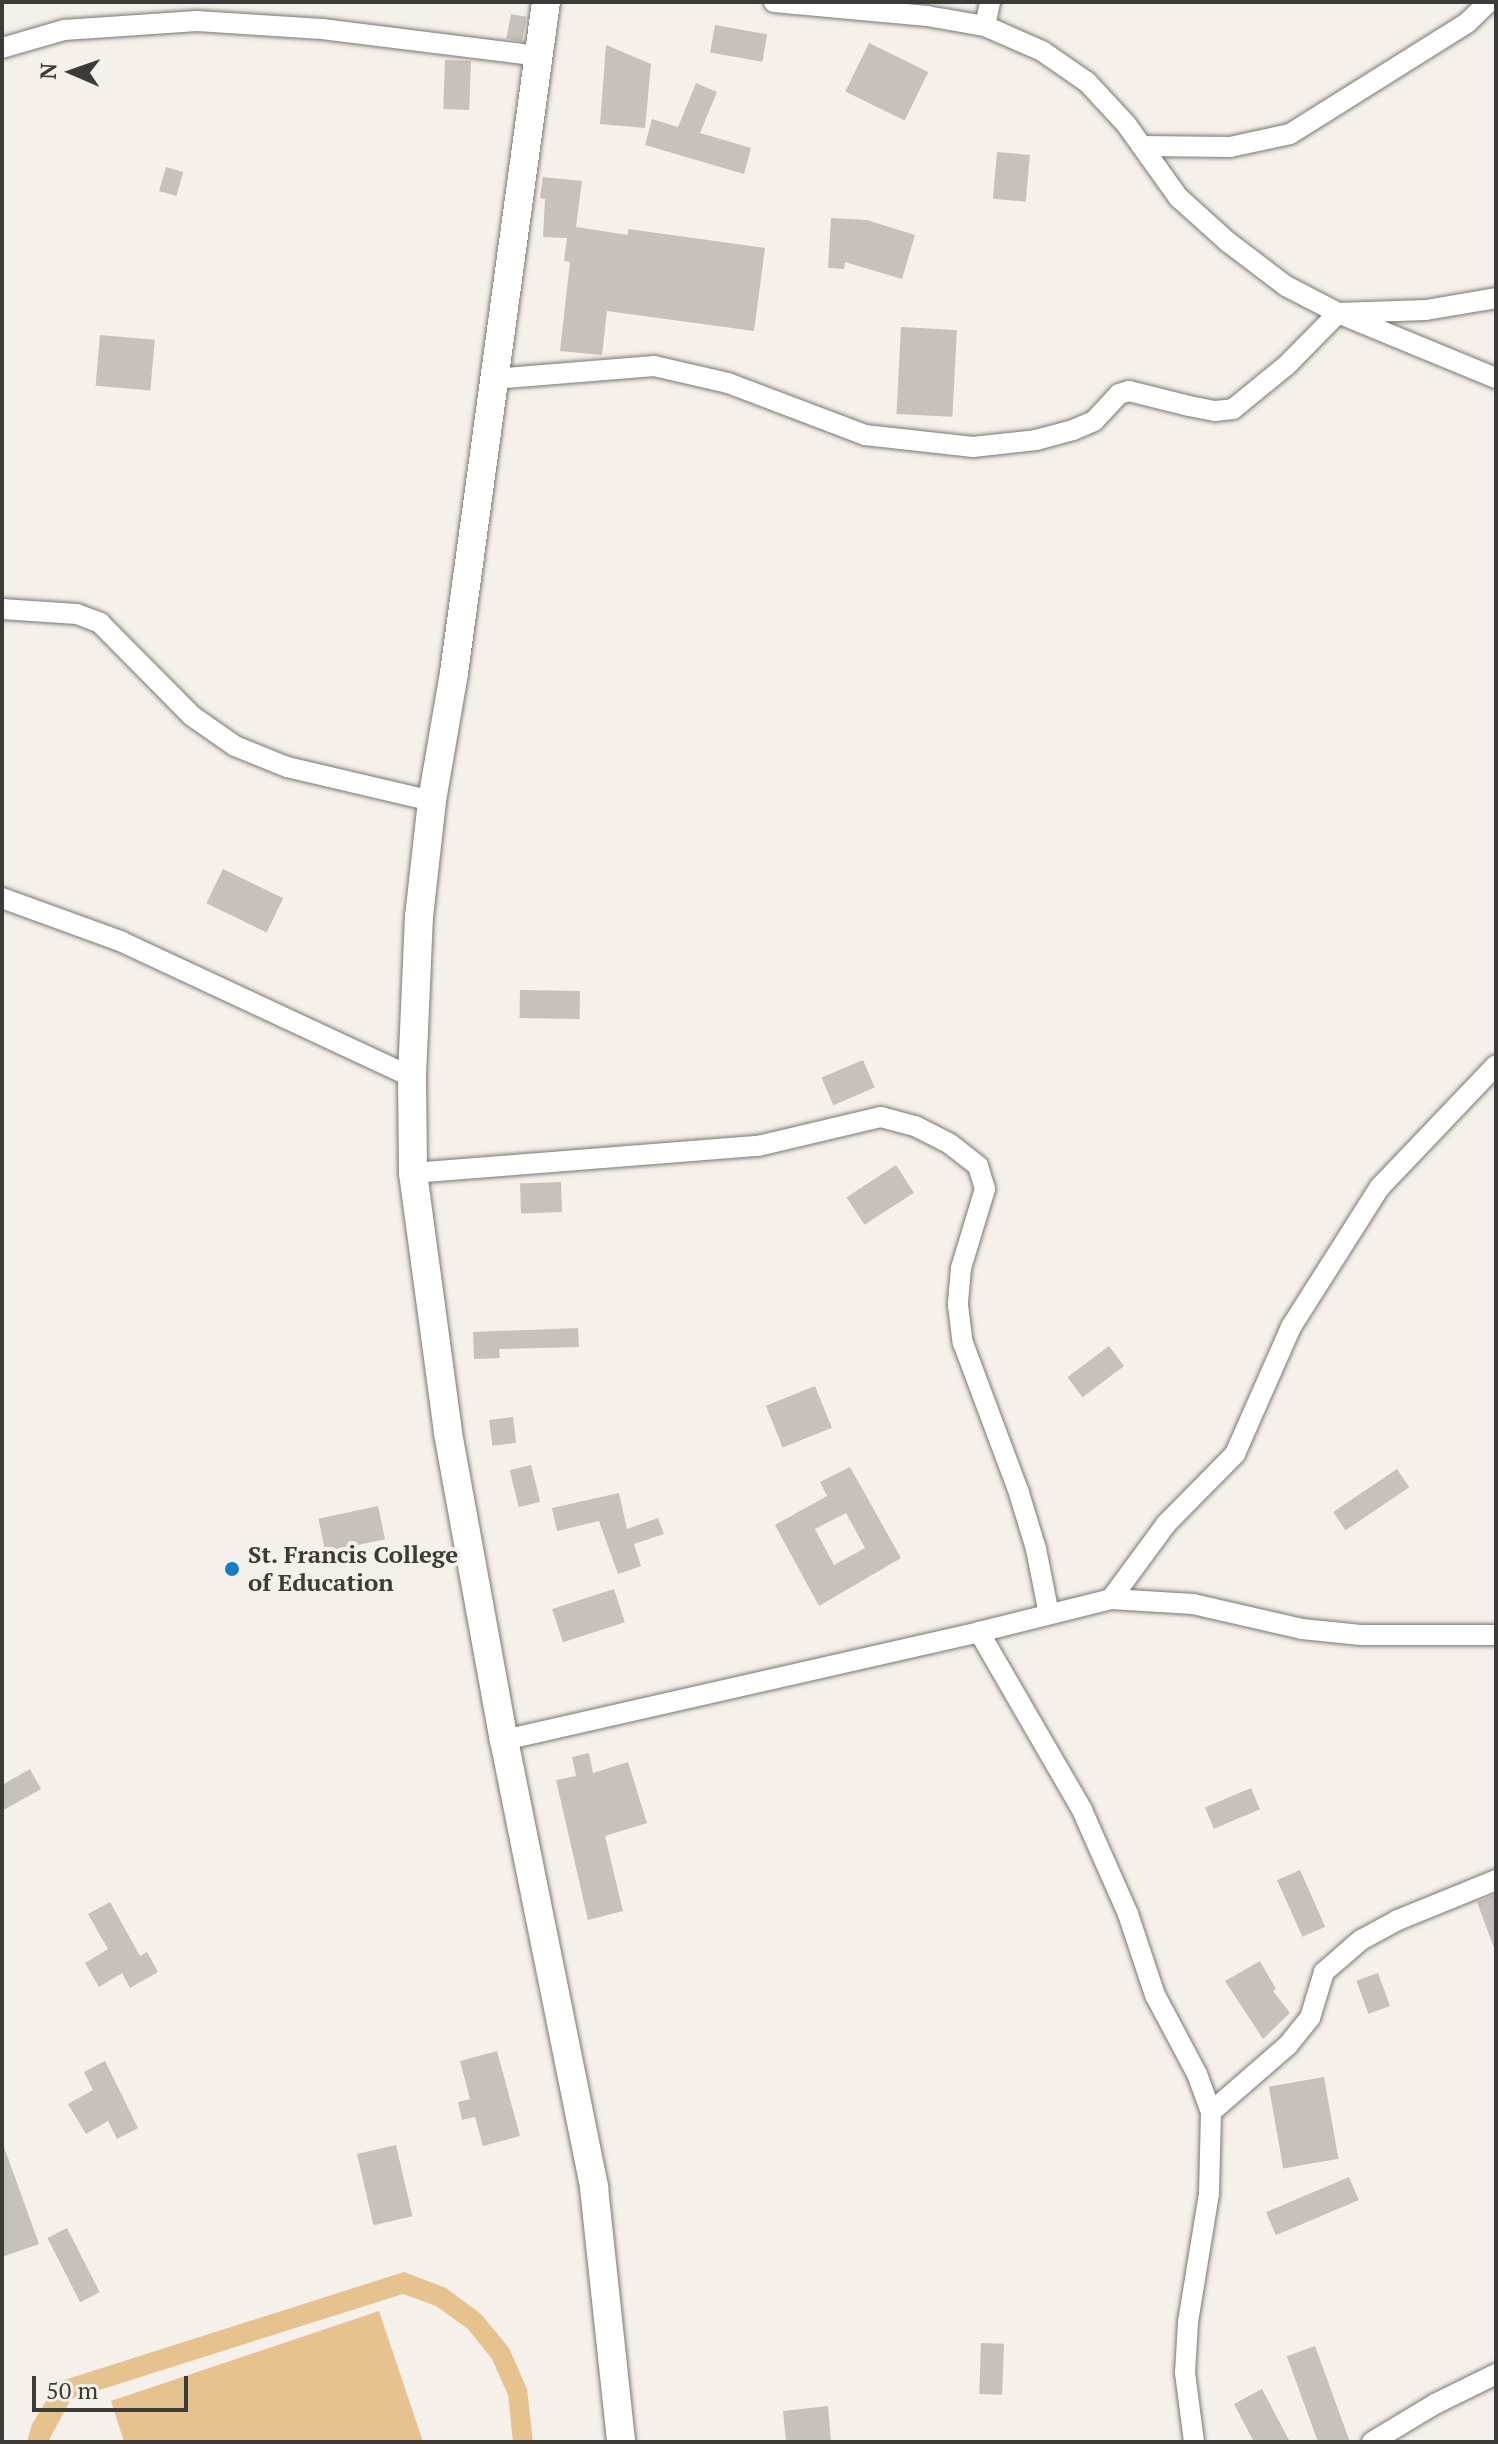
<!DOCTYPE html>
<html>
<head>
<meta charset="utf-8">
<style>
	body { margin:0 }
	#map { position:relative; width:1498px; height:2444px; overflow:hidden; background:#f5f0e9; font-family:"PT Serif",serif }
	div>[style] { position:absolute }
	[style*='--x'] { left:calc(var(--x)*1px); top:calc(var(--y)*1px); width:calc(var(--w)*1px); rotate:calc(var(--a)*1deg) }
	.green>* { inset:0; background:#e6c38e }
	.building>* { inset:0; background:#c6c1ba; transform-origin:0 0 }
	.roads { filter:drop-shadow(0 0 2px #7b7770) drop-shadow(0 0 2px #7b7770) }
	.minor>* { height:20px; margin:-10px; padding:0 10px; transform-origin:10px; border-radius:10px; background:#fff }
	.secondary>* { height:28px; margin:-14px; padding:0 14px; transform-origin:14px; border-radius:14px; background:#fff }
	.dots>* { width:22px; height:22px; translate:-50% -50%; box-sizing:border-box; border:4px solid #f5f0e9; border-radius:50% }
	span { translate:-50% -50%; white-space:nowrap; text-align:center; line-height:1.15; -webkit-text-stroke:8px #f5f0e9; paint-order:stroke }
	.poi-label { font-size:24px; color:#3d3b38; font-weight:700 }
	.left { translate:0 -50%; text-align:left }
	.frame { position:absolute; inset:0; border:4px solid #3d3b38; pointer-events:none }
	.north { position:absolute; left:32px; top:32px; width:80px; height:80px; -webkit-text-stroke:6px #f5f0e9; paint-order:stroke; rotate:272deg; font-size:22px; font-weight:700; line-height:32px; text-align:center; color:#3d3b38 }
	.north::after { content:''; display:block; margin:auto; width:28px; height:36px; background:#3d3b38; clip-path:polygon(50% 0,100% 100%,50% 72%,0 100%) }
	.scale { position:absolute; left:32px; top:2376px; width:156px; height:36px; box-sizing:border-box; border:4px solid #3d3b38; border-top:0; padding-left:10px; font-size:24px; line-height:28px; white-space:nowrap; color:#3d3b38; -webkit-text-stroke:6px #f5f0e9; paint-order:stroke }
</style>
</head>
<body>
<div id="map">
	<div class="green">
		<div style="clip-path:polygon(404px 2272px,446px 2288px,481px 2314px,509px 2348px,527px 2389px,533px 2442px,513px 2442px,508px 2395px,492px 2359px,468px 2329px,436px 2306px,403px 2294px,71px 2399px,48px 2442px,27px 2442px,32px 2424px,58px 2382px)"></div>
		<div style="clip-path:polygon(379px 2311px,423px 2442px,124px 2442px,111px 2401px)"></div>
	</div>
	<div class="building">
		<div style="left:511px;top:14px;width:16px;height:25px;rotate:11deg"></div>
		<div style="left:715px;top:25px;width:53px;height:28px;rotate:10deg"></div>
		<div style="left:869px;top:43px;width:66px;height:54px;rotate:26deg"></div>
		<div style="clip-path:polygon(606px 45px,651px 64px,645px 128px,600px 124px)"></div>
		<div style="left:445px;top:60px;width:26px;height:49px;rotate:2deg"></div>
		<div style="clip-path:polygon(696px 83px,717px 92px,700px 133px,751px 148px,744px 174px,645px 145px,652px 119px,678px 127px)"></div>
		<div style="left:997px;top:152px;width:33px;height:47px;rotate:5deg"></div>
		<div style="left:166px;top:167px;width:18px;height:25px;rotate:16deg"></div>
		<div style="clip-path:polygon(543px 177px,582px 181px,576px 227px,628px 235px,628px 229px,765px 248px,754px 331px,607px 311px,602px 355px,560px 351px,570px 262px,564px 261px,567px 238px,543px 237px,545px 199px,540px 198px)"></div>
		<div style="clip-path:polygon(831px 218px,867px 220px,915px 235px,902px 279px,845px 262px,844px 269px,828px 268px)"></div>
		<div style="left:901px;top:327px;width:56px;height:87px;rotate:3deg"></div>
		<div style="left:100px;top:335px;width:55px;height:51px;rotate:5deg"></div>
		<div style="left:223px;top:869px;width:67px;height:38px;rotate:26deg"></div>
		<div style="left:520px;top:990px;width:60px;height:28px;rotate:1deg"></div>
		<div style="left:863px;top:1060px;width:30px;height:45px;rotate:67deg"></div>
		<div style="left:896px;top:1165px;width:33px;height:59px;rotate:57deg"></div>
		<div style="left:561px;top:1182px;width:30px;height:41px;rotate:88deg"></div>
		<div style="clip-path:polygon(578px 1328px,579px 1347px,499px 1349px,500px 1358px,474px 1359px,473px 1332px)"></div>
		<div style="left:1109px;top:1346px;width:25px;height:52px;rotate:53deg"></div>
		<div style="left:815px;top:1386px;width:45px;height:53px;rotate:68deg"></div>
		<div style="left:513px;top:1417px;width:26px;height:24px;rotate:83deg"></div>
		<div style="left:531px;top:1465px;width:38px;height:22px;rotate:76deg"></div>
		<div style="clip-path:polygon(evenodd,850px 1467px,901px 1558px,819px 1606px,775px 1525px,827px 1496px,820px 1482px,850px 1467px,846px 1513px,865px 1548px,834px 1565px,815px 1529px,846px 1513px)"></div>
		<div style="left:1397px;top:1469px;width:22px;height:77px;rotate:56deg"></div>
		<div style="clip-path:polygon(619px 1493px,627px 1529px,658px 1518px,664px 1534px,634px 1544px,641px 1566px,618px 1574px,599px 1521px,557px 1531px,552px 1508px)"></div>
		<div style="left:378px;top:1506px;width:34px;height:61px;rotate:78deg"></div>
		<div style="left:614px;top:1589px;width:35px;height:65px;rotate:72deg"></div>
		<div style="clip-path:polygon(589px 1753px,593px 1773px,628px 1762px,647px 1823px,605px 1836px,623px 1911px,588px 1920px,556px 1780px,576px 1776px,572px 1757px)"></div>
		<div style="clip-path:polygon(30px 1769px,41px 1789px,2px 1811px,2px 1785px)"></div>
		<div style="left:1251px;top:1788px;width:23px;height:50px;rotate:67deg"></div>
		<div style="left:1300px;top:1870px;width:62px;height:25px;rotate:66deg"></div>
		<div style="clip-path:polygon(1496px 1894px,1496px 1947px,1494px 1948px,1477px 1902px)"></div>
		<div style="clip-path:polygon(110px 1902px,140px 1956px,147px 1952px,158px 1972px,130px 1988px,122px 1973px,99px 1987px,85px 1963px,108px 1949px,88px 1914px)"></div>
		<div style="clip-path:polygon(1260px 1961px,1276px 1989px,1273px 1991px,1290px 2013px,1263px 2039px,1225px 1981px)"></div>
		<div style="left:1378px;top:1973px;width:35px;height:23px;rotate:70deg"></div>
		<div style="clip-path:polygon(497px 2051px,520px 2136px,483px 2146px,475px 2117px,462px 2120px,458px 2102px,470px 2099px,460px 2061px)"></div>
		<div style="clip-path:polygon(105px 2061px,138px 2128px,117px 2139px,108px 2121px,86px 2134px,68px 2104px,93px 2090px,84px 2072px)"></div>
		<div style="left:1324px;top:2077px;width:83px;height:56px;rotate:80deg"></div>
		<div style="left:396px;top:2145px;width:73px;height:40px;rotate:77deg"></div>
		<div style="clip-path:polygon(4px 2147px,39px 2244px,2px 2257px,2px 2148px)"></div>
		<div style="left:1349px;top:2177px;width:25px;height:90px;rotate:67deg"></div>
		<div style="left:67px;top:2228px;width:72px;height:22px;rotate:63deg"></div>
		<div style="left:981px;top:2343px;width:23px;height:51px;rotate:2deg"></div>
		<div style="left:1315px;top:2346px;width:102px;height:30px;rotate:70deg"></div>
		<div style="clip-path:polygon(1262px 2389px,1290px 2442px,1254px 2442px,1234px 2404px)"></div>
		<div style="clip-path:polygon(828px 2406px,831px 2442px,786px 2442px,783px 2411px)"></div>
	</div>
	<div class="roads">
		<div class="minor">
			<div style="--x:774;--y:2;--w:154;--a:5.2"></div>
			<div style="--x:927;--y:16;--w:59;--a:9.8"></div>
			<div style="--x:985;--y:26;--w:62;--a:23.7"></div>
			<div style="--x:1042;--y:51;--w:55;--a:34.6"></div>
			<div style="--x:1087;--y:82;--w:57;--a:47.1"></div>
			<div style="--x:1126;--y:124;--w:90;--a:54.5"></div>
			<div style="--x:1178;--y:197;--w:67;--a:42"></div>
			<div style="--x:1228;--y:242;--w:73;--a:37.2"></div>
			<div style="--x:1286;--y:286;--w:59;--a:27.4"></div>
			<div style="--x:1338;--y:313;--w:171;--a:22.4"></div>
			<div style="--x:985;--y:26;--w:25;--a:-78"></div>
			<div style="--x:2;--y:48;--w:65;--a:-16.2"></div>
			<div style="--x:64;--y:30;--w:133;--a:-3.9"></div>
			<div style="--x:197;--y:21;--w:125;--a:3.7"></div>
			<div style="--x:322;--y:29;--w:218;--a:7.1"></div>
			<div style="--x:1142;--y:146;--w:88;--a:0.7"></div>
			<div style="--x:1230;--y:147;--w:61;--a:-12.2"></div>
			<div style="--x:1290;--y:134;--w:209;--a:-32.1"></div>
			<div style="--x:1467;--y:23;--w:30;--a:-44"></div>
			<div style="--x:493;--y:379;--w:162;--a:-4.6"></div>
			<div style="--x:654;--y:366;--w:76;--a:12.9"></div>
			<div style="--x:728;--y:383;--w:147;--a:20.8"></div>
			<div style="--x:865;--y:435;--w:109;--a:6.3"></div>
			<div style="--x:973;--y:447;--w:63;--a:-6.3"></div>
			<div style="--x:1036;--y:440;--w:38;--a:-15"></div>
			<div style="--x:1073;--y:430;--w:23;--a:-23"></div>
			<div style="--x:1094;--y:421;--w:37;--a:-47"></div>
			<div style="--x:1119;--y:394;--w:10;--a:-17"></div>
			<div style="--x:1129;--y:391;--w:62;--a:14"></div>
			<div style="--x:1189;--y:406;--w:26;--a:11"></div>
			<div style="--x:1215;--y:411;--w:18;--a:-6"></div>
			<div style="--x:1233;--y:409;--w:68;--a:-39.1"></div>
			<div style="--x:1286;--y:366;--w:74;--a:-45.5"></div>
			<div style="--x:1338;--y:313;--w:88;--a:-2"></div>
			<div style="--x:1426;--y:310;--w:71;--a:-9.7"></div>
			<div style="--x:2;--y:609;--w:75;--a:3.8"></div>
			<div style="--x:77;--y:614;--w:25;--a:21"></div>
			<div style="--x:100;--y:623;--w:131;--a:45.3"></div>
			<div style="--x:192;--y:716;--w:52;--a:34.9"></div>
			<div style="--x:235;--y:746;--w:56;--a:22"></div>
			<div style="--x:287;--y:767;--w:149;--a:13.2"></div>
			<div style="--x:2;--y:898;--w:126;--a:20"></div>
			<div style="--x:120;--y:941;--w:322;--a:25"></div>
			<div style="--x:413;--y:1173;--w:346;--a:-4.5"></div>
			<div style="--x:758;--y:1146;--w:126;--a:-13.3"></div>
			<div style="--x:881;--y:1117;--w:35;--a:15"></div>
			<div style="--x:915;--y:1126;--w:39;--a:27"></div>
			<div style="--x:950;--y:1144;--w:36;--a:38"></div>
			<div style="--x:978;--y:1166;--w:24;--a:73"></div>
			<div style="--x:985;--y:1189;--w:83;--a:106.9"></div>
			<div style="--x:961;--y:1268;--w:37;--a:95"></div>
			<div style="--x:958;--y:1305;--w:38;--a:83"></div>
			<div style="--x:963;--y:1343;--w:160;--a:69.5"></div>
			<div style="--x:1019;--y:1493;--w:59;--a:73.1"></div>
			<div style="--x:1036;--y:1549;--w:66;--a:78.7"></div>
			<div style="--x:1111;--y:1599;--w:93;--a:-53.7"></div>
			<div style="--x:1166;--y:1524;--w:98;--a:-45.4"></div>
			<div style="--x:1235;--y:1454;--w:139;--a:-66.2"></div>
			<div style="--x:1291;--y:1327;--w:166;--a:-57.6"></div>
			<div style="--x:1380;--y:1187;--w:168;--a:-46.4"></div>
			<div style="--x:979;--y:1632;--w:136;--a:-14"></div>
			<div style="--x:1111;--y:1599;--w:82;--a:3.5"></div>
			<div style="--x:1193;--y:1604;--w:112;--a:12.9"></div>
			<div style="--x:1302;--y:1629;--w:59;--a:5.8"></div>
			<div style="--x:1361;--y:1635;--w:135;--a:0"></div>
			<div style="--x:504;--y:1740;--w:487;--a:-12.8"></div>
			<div style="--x:979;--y:1632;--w:206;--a:59.9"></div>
			<div style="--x:1082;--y:1810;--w:114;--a:66.1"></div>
			<div style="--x:1128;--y:1914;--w:85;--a:71.6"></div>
			<div style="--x:1155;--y:1995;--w:89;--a:62"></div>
			<div style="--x:1197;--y:2074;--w:40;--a:69.8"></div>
			<div style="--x:1194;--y:2442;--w:70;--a:-97.4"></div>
			<div style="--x:1185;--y:2373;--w:51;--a:-86.6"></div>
			<div style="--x:1188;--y:2322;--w:130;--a:-80.7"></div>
			<div style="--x:1209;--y:2194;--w:82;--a:-88.6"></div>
			<div style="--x:1211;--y:2112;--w:102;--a:-41"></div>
			<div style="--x:1288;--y:2045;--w:35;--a:-51"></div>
			<div style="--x:1310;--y:2018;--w:48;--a:-73.1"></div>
			<div style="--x:1324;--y:1972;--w:49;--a:-40.9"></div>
			<div style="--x:1361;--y:1940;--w:42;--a:-28.4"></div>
			<div style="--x:1398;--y:1920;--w:106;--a:-22.2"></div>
			<div style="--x:1372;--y:2442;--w:74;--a:-31.1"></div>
			<div style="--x:1435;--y:2404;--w:68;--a:-26.2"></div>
		</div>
		<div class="secondary">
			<div style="--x:546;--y:2;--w:677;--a:97.81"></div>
			<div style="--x:454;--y:673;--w:130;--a:99.8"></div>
			<div style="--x:432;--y:801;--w:116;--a:96.4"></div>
			<div style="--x:419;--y:916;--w:161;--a:92.5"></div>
			<div style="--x:412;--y:1077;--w:96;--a:89.4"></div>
			<div style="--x:413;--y:1173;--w:262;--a:82.3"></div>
			<div style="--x:448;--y:1433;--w:312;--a:79.7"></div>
			<div style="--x:504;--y:1740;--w:457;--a:78.6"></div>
			<div style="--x:594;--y:2188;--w:255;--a:83.9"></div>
		</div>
	</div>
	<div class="dots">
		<div style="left:232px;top:1569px;background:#127dc8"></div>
	</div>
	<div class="poi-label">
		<span class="left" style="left:248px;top:1569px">St. Francis College<br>of Education</span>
	</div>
	<div class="frame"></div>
	<div class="north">N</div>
	<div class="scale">50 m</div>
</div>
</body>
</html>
